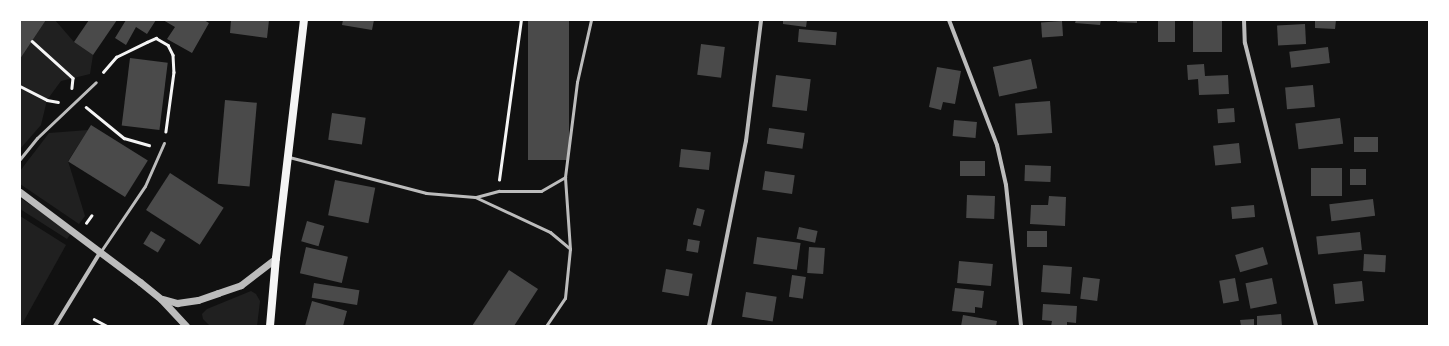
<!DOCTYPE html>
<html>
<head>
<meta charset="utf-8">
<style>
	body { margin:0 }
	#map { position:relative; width:1449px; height:346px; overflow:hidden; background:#111; font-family:Lora,serif }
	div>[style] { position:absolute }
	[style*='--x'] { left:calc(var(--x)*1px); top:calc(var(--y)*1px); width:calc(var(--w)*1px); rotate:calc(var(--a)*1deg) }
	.green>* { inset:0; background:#202020 }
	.building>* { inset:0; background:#4a4a4a; transform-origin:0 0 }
	.path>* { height:2.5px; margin:-1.25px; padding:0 1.25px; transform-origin:1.25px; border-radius:1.25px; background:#f5f5f5 }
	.service>* { height:3px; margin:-1.5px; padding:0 1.5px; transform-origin:1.5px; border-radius:1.5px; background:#bcbcbc }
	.minor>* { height:4px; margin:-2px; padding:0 2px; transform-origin:2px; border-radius:2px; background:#bcbcbc }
	.tertiary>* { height:7px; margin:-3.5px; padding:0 3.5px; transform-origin:3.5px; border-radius:3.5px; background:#bcbcbc }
	.secondary>* { height:8px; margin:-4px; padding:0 4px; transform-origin:4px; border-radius:4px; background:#f5f5f5 }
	span { translate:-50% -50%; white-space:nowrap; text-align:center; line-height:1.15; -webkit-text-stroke:4px #fff; paint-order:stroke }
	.frame { position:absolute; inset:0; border:21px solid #fff; pointer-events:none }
</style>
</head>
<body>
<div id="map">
	<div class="green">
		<div style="clip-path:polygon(46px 20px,55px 20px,74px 42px,93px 55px,90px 74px,61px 81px,47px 100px,41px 125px,20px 149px,20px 59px)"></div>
		<div style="clip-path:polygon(88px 130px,68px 161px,85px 216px,79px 224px,20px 184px,20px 171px,49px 133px)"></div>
		<div style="clip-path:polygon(20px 198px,72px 232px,67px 239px,20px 209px)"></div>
		<div style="clip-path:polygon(20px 216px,66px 245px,21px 326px,20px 326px)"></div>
		<div style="clip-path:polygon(251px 291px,256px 294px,260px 301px,257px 326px,210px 326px,203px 319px,202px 314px,207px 309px)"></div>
	</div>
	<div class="building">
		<div style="clip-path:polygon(20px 20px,46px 20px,20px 59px)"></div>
		<div style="clip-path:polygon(89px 20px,117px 20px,93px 55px,74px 42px)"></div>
		<div style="clip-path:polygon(126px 20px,156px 20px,147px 34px,136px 27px,126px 45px,115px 38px)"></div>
		<div style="clip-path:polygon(163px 20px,204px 20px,209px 23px,192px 53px,167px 39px,175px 27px)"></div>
		<div style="clip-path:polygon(231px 20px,269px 20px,267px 38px,230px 33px)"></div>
		<div style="clip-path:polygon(343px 20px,374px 20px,372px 30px,342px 25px)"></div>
		<div style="left:528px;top:20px;width:41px;height:140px"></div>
		<div style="clip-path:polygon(783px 20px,807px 20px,806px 27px,783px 24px)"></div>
		<div style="clip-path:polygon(1076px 20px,1101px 20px,1100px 25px,1075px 23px)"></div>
		<div style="clip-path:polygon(1117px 20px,1137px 20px,1137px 23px,1117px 22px)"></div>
		<div style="left:1158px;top:20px;width:17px;height:22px"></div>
		<div style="left:1193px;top:20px;width:29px;height:32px"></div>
		<div style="clip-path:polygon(1315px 20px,1336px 20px,1335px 29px,1315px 28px)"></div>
		<div style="left:1062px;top:21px;width:15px;height:21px;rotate:86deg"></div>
		<div style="left:1305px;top:24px;width:20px;height:28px;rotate:87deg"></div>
		<div style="left:799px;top:29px;width:38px;height:13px;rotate:5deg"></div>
		<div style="left:701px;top:44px;width:24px;height:31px;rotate:7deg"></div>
		<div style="left:1328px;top:47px;width:16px;height:39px;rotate:83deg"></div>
		<div style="left:130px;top:58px;width:38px;height:68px;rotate:7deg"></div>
		<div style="left:1031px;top:59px;width:30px;height:39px;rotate:78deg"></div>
		<div style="clip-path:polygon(1204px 64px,1205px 76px,1228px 75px,1229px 94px,1199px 95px,1198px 79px,1188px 80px,1187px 65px)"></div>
		<div style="clip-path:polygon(937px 67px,961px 71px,955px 104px,943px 102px,941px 110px,929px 107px)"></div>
		<div style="left:776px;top:75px;width:35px;height:32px;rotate:7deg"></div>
		<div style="left:1313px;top:85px;width:22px;height:28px;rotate:85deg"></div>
		<div style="left:225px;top:100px;width:32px;height:84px;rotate:5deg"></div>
		<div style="left:1050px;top:101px;width:32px;height:35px;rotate:86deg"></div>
		<div style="left:1234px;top:108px;width:14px;height:17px;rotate:86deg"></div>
		<div style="left:332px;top:113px;width:34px;height:27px;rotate:8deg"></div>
		<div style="left:1340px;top:118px;width:26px;height:45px;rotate:83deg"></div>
		<div style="left:954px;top:120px;width:23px;height:16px;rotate:5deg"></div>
		<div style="left:91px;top:125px;width:67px;height:43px;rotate:32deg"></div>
		<div style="left:769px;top:128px;width:36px;height:16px;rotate:8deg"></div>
		<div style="left:1354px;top:137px;width:24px;height:15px"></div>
		<div style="left:1239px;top:143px;width:20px;height:26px;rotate:84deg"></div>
		<div style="left:681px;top:149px;width:30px;height:18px;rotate:6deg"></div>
		<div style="left:960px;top:161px;width:25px;height:15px"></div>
		<div style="left:1025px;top:165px;width:26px;height:16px;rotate:2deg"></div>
		<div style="left:1311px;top:168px;width:31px;height:28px"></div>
		<div style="left:1350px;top:169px;width:16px;height:16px"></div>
		<div style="left:765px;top:171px;width:30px;height:19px;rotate:8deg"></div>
		<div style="left:170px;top:173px;width:64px;height:44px;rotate:33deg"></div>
		<div style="left:335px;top:180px;width:41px;height:36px;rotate:11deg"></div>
		<div style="left:967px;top:195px;width:28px;height:23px;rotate:2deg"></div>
		<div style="clip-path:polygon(1049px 196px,1066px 197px,1065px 226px,1030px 224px,1031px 205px,1048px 205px)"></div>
		<div style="left:1373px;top:199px;width:17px;height:44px;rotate:83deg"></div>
		<div style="left:1254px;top:205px;width:12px;height:23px;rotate:85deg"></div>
		<div style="left:697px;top:208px;width:8px;height:17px;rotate:14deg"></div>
		<div style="left:307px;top:221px;width:18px;height:21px;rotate:16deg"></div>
		<div style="left:799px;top:227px;width:19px;height:12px;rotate:12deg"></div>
		<div style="left:151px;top:231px;width:17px;height:15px;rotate:31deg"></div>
		<div style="left:1027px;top:231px;width:20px;height:16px"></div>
		<div style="left:1360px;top:232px;width:18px;height:44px;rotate:84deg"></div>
		<div style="left:757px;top:237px;width:44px;height:27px;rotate:8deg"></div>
		<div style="left:688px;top:239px;width:12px;height:12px;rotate:9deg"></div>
		<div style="left:306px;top:247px;width:43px;height:27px;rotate:13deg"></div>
		<div style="left:809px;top:247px;width:16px;height:26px;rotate:4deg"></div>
		<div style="left:1263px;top:247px;width:18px;height:29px;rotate:74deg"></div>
		<div style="left:1364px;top:254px;width:22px;height:17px;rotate:3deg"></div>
		<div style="left:959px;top:261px;width:34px;height:22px;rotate:5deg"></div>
		<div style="left:1043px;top:265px;width:29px;height:27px;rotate:4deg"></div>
		<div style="left:666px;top:269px;width:27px;height:23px;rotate:10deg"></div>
		<div style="clip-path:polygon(509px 270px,538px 289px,514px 326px,472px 326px)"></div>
		<div style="left:792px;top:275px;width:14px;height:22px;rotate:8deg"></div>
		<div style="left:1083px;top:277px;width:17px;height:22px;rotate:7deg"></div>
		<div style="left:1235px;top:278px;width:23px;height:16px;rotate:80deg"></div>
		<div style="left:1272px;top:278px;width:26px;height:27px;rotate:79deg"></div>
		<div style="left:1362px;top:281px;width:20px;height:29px;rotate:84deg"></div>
		<div style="left:314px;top:283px;width:46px;height:15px;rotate:9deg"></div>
		<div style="clip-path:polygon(955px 288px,984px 291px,982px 308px,975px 307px,975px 313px,952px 311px)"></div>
		<div style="left:746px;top:292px;width:31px;height:25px;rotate:9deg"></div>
		<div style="clip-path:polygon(312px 301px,347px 311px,343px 326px,305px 326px)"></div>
		<div style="clip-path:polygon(1043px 304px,1077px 306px,1076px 323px,1067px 322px,1067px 326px,1051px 326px,1052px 321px,1042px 320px)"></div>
		<div style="clip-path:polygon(1281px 314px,1282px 326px,1257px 326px,1257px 316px)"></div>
		<div style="clip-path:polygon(963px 315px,997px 321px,996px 326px,961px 326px)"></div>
		<div style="clip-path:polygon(1254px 319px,1254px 326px,1241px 326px,1240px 320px)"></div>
	</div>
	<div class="path">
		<div style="--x:32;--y:41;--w:55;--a:42.1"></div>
		<div style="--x:73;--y:78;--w:10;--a:96"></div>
		<div style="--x:103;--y:72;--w:20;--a:-49"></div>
		<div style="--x:116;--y:57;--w:34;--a:-26"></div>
		<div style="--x:147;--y:42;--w:10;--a:-24"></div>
		<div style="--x:156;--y:38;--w:14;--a:30"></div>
		<div style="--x:168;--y:45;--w:11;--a:63"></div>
		<div style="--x:173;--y:55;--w:17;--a:87"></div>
		<div style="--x:174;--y:72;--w:60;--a:97.7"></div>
		<div style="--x:20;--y:86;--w:30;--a:27"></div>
		<div style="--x:47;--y:100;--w:11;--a:10"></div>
		<div style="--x:86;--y:107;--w:49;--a:39.2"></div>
		<div style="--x:124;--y:138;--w:26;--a:16"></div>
		<div style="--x:499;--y:180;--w:162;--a:-82.2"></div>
		<div style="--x:86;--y:223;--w:9;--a:-54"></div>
		<div style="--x:94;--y:319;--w:15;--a:28"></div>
	</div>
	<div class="service">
		<div style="--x:289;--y:157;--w:142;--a:14.7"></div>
		<div style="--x:426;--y:193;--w:49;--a:4.7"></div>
		<div style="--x:475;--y:197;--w:83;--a:25"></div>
		<div style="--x:550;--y:232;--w:26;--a:40"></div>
		<div style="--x:20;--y:159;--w:27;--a:-51"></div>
		<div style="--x:37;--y:138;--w:81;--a:-43.5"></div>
		<div style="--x:476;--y:197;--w:24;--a:-15"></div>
		<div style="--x:499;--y:191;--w:42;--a:0"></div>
		<div style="--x:541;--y:191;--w:28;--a:-30"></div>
		<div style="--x:101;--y:251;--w:78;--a:-55.9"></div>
		<div style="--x:145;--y:186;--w:47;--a:-66.2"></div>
		<div style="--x:546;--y:326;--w:34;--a:-56"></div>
		<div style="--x:565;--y:298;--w:49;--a:-84.2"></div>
		<div style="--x:570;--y:249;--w:72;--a:-94"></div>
		<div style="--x:565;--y:177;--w:96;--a:-82.8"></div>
		<div style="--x:577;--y:82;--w:64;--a:-77.3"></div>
	</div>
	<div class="minor">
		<div style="--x:949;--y:20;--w:134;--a:69"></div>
		<div style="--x:997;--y:145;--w:41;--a:77.3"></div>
		<div style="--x:1006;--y:185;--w:142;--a:83.9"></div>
		<div style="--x:1244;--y:20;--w:23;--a:88"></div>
		<div style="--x:1245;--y:43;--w:292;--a:75.9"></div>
		<div style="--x:55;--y:326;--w:88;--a:-58.5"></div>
		<div style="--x:709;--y:326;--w:189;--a:-78.7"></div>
		<div style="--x:746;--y:141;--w:122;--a:-82.9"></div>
	</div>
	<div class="tertiary">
		<div style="--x:20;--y:192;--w:150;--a:36.9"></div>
		<div style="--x:140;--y:282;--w:27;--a:39"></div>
		<div style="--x:161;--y:299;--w:37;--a:47"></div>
		<div style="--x:163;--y:299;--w:15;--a:16"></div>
		<div style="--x:177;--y:303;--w:21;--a:-8"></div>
		<div style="--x:198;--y:300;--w:21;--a:-19"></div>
		<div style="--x:218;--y:293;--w:24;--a:-19"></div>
		<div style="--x:241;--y:285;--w:44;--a:-37.6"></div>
	</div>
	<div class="secondary">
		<div style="--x:270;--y:326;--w:68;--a:-85"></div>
		<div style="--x:276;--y:258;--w:240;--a:-83.3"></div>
	</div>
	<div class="frame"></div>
</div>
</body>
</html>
